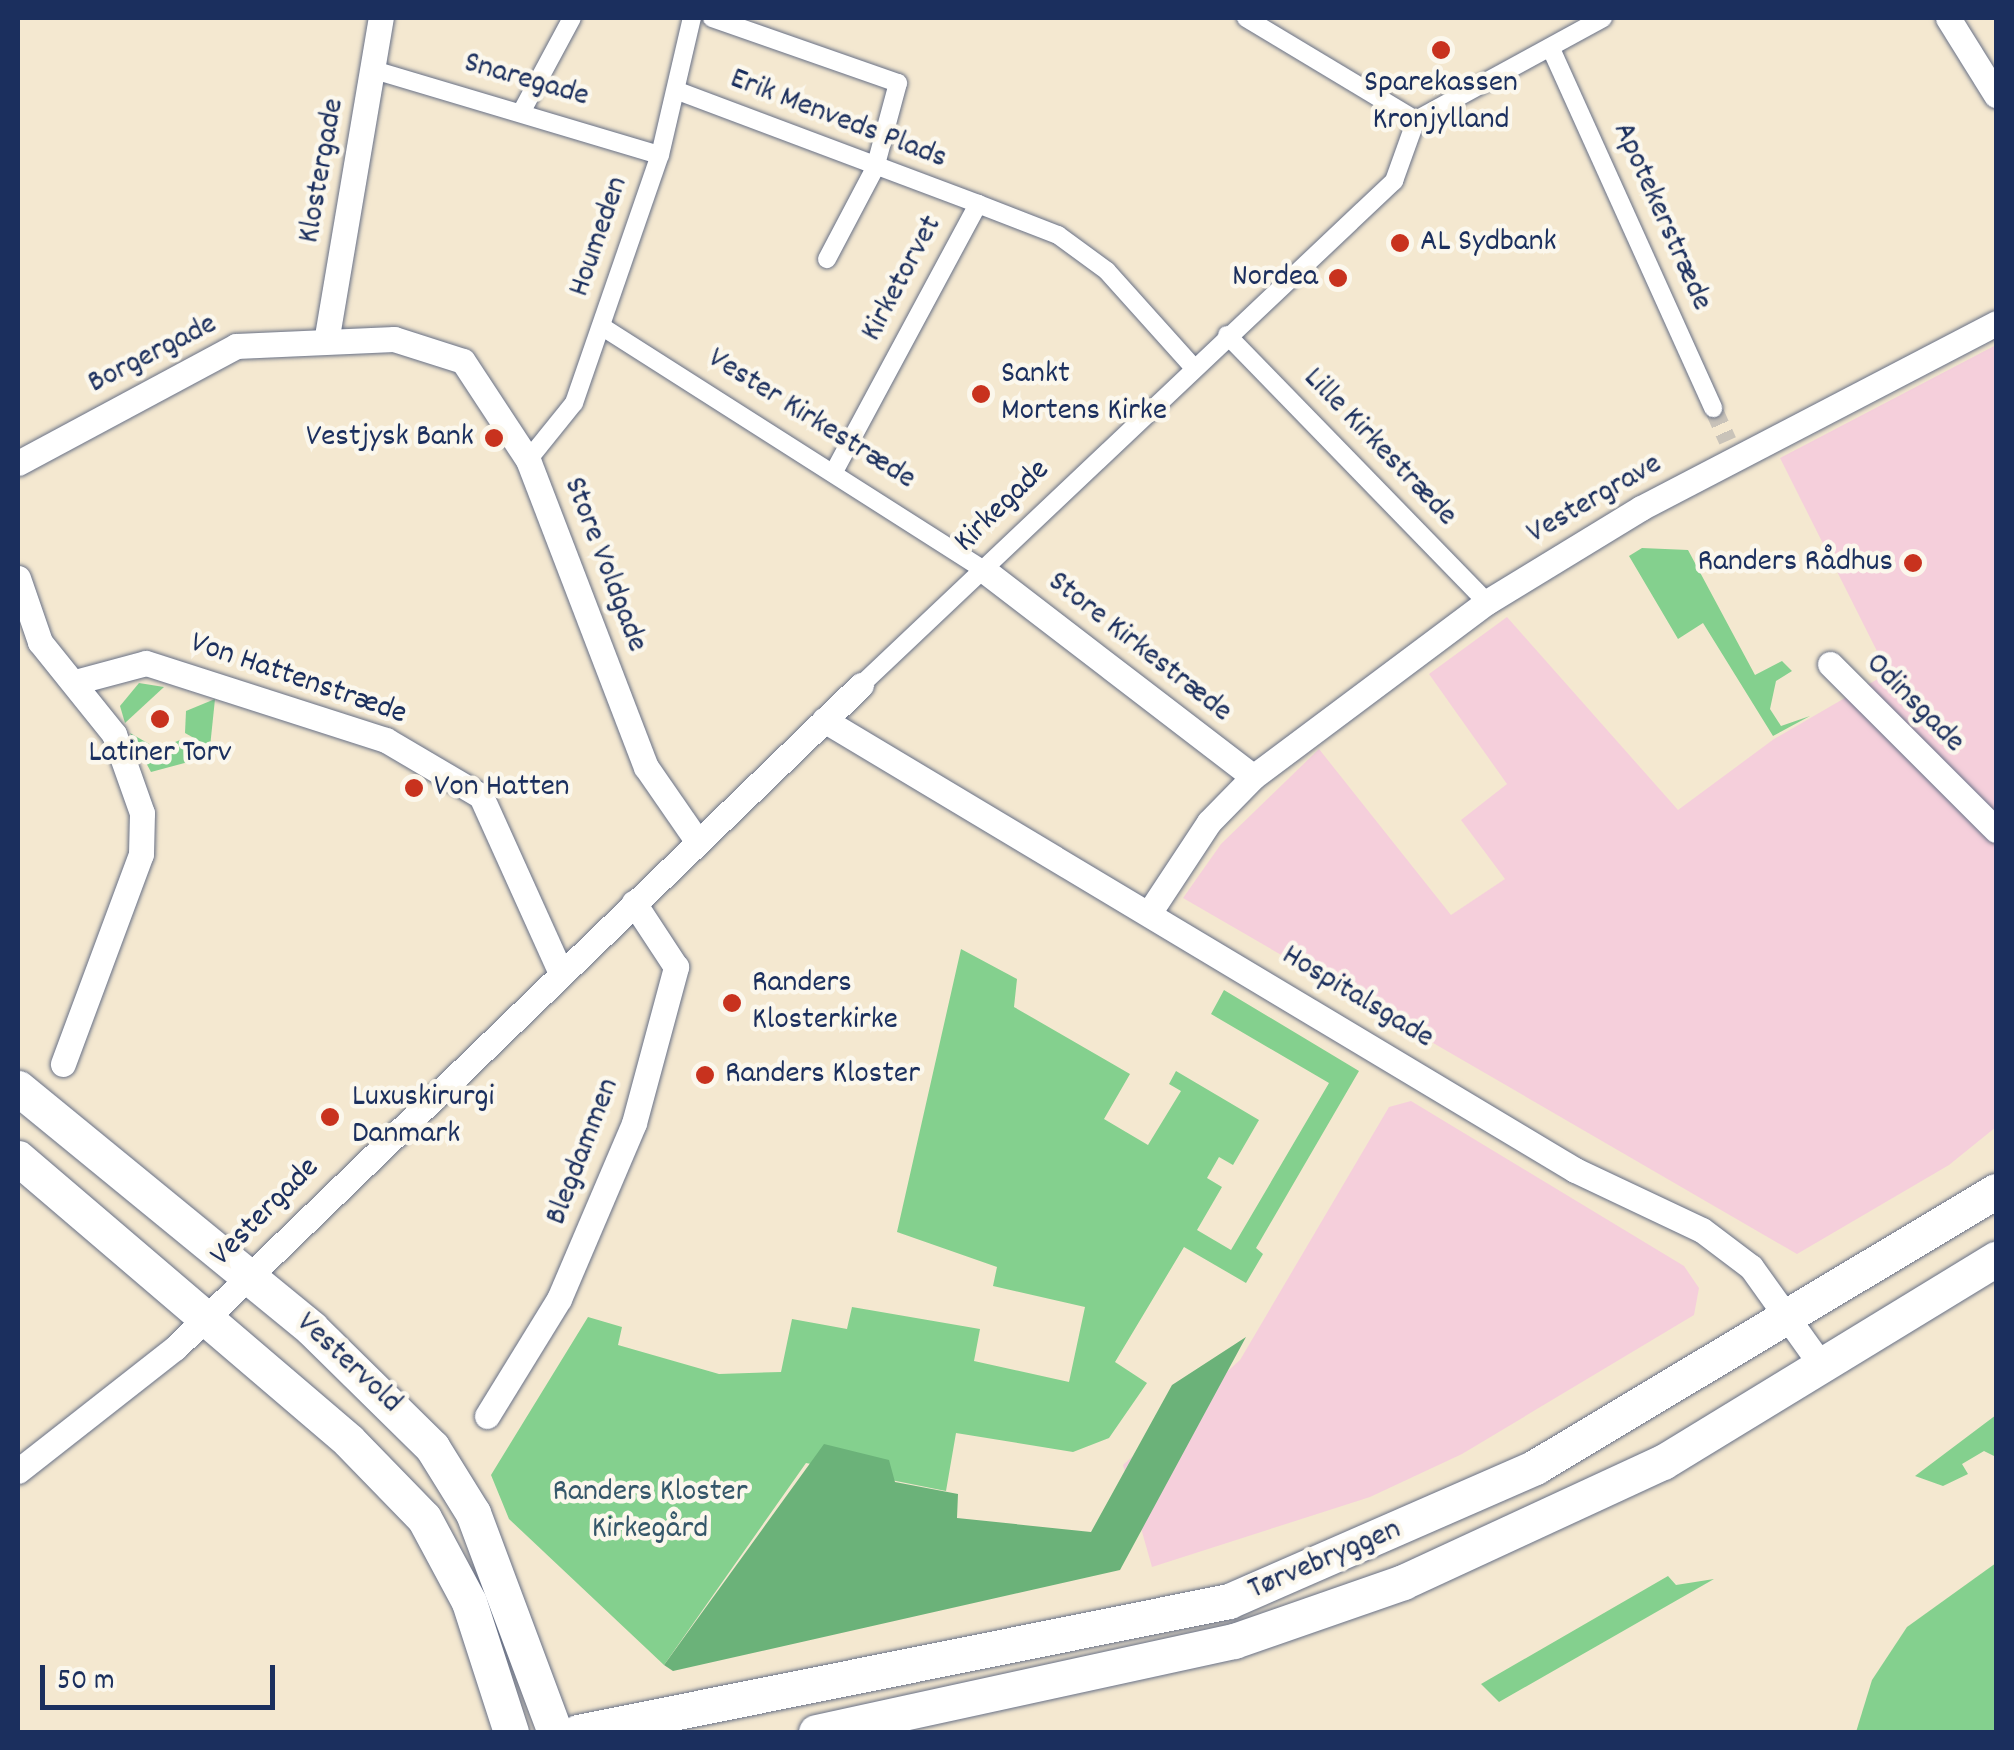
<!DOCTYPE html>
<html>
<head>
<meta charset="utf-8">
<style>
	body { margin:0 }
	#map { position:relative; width:2014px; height:1750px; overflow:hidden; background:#f4e8d0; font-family:Dekko,sans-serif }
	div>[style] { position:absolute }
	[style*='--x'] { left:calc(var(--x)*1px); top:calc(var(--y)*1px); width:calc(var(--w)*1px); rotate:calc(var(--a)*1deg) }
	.built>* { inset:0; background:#f5cfdb }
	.green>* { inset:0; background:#84d08e }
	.forest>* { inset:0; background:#6bb279 }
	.pedestrian-tunnel>* { height:18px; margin-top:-9px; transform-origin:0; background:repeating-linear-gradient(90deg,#c9c3b9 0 18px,transparent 0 27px) }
	.roads { filter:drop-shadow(0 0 2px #677086) drop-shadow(0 0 2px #677086) }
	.pedestrian>* { height:18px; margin:-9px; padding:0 9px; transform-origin:9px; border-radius:9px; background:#fff }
	.minor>* { height:25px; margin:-12.5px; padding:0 12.5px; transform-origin:12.5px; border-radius:12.5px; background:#fff }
	.secondary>* { height:35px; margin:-17.5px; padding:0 17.5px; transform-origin:17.5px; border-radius:17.5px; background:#fff }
	.dots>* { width:28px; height:28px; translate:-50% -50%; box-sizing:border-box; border:5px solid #fbf7ec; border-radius:50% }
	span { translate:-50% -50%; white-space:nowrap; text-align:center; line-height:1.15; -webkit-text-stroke:9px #fbf7ec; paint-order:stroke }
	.street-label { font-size:32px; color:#1b2f5e }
	.poi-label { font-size:32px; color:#1b2f5e }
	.left { translate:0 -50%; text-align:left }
	.right { translate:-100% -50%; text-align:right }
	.park-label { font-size:32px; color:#35576a }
	.frame { position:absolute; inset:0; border:20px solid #1b2f5e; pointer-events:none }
	.scale { position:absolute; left:40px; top:1665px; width:235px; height:45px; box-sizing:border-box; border:5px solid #1b2f5e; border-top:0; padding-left:12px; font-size:30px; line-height:35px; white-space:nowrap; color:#1b2f5e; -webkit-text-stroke:8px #fbf7ec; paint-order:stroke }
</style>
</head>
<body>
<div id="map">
	<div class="built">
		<div style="clip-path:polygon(1996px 345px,1996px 1127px,1949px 1165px,1797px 1254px,1183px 898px,1221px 844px,1319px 749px,1451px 915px,1505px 879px,1461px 820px,1507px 784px,1429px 674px,1507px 617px,1678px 810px,1774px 739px,1888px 673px,1780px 458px)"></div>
		<div style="clip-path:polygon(1411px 1101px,1684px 1266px,1699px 1288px,1694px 1315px,1462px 1454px,1370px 1497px,1152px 1567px,1123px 1465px,1240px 1360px,1389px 1107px)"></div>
	</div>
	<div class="green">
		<div style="clip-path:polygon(1642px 548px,1688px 550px,1755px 675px,1782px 661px,1792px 671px,1776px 681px,1770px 709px,1781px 726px,1810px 716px,1773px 736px,1703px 623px,1678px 639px,1629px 556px)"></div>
		<div style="clip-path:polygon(139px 683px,164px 687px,125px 723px,120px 706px)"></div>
		<div style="clip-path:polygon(215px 699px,210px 747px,185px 733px,186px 711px)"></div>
		<div style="clip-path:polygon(130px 733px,158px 749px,180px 740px,192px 761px,151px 772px)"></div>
		<div style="clip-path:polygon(961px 949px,1017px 979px,1014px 1007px,1130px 1074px,1104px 1119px,1148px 1145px,1181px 1091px,1169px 1084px,1176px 1071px,1259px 1120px,1233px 1165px,1219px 1157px,1207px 1178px,1222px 1187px,1197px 1230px,1231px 1250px,1329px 1083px,1211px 1014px,1224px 990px,1359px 1071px,1256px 1248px,1263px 1254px,1246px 1283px,1184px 1247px,1115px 1362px,1147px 1383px,1109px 1438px,1073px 1452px,956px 1433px,946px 1491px,806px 1463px,664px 1665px,509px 1519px,491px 1475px,588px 1317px,622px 1327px,618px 1345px,719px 1374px,781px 1372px,792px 1319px,847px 1329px,852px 1307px,980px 1329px,974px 1361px,1069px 1382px,1085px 1307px,993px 1286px,997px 1267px,897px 1232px)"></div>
		<div style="clip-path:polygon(1996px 1415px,1996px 1457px,1984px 1451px,1962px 1464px,1968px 1474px,1943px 1486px,1915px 1476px)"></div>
		<div style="clip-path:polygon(1996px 1563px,1996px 1732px,1856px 1732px,1872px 1680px,1907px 1627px)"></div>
		<div style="clip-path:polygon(1668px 1576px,1676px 1585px,1714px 1579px,1499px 1702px,1481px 1684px)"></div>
	</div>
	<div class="forest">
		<div style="clip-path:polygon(1246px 1337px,1120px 1570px,673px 1671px,664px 1665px,824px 1444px,889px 1460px,895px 1482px,958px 1494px,957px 1518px,1091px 1532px,1172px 1385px)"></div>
	</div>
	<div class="pedestrian-tunnel">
		<div style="--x:1713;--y:408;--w:36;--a:66"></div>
	</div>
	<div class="roads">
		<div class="pedestrian">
			<div style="--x:712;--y:18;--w:197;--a:19.3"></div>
			<div style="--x:898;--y:83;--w:88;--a:105.1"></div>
			<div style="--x:875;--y:168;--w:103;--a:117.8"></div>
			<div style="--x:1246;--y:18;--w:198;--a:31"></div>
			<div style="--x:1552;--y:51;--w:392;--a:65.7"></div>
			<div style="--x:374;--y:70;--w:298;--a:16.6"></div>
			<div style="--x:678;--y:91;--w:321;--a:20.6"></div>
			<div style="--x:523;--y:109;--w:103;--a:-61.7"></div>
			<div style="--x:1416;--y:120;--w:213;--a:-28.6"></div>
			<div style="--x:601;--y:326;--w:456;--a:32.5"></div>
			<div style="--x:1227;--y:335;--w:373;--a:45.8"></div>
			<div style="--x:528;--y:460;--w:73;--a:-51.1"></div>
			<div style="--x:574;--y:403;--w:262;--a:-70.9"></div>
			<div style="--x:660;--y:155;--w:141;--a:-76.9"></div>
			<div style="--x:836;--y:468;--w:300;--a:-61.7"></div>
			<div style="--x:978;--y:204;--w:86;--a:21.2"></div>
			<div style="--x:1058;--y:235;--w:61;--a:36.3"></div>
			<div style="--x:1107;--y:271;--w:129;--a:48.1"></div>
			<div style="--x:861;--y:685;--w:734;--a:-43.4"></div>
			<div style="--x:1394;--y:181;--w:65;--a:-70.2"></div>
		</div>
		<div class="minor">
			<div style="--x:1948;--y:18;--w:91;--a:58.1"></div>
			<div style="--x:327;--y:336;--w:323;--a:-80.4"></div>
			<div style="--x:18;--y:463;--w:247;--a:-28.2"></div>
			<div style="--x:236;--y:346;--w:158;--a:-2.5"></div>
			<div style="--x:394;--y:339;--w:72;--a:17.7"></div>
			<div style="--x:463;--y:361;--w:118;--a:56.7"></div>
			<div style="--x:528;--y:460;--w:329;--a:69"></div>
			<div style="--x:646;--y:767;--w:91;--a:55.3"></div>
			<div style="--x:985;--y:571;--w:338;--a:37.5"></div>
			<div style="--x:18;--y:578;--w:68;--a:71"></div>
			<div style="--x:40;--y:642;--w:118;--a:51.2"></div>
			<div style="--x:114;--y:734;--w:84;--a:70.5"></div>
			<div style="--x:142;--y:813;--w:41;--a:91.4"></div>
			<div style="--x:141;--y:854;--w:224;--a:110.4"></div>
			<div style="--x:1830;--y:664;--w:235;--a:45"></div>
			<div style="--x:75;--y:682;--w:73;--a:-15"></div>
			<div style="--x:146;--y:663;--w:252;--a:17.8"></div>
			<div style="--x:386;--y:740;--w:110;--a:30.5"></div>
			<div style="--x:481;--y:796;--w:190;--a:65.7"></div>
			<div style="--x:824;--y:720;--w:876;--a:30.93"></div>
			<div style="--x:1575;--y:1170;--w:140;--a:25.3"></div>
			<div style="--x:1702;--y:1230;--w:61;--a:37.1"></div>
			<div style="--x:1751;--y:1267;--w:122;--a:54.4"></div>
			<div style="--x:1151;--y:910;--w:105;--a:-56.6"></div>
			<div style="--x:1209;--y:822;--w:63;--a:-45.6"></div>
			<div style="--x:1253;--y:777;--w:292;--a:-36.8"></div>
			<div style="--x:1487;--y:602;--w:180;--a:-31.4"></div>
			<div style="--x:1641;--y:508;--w:400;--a:-27.5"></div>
			<div style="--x:487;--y:1416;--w:137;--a:-58.4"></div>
			<div style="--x:559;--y:1299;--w:191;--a:-66.9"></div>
			<div style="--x:634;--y:1123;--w:162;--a:-74.9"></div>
			<div style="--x:676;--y:967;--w:77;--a:-123.3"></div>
			<div style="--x:18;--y:1471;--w:199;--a:-38.1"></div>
			<div style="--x:175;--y:1348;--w:954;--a:-44.02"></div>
		</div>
		<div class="secondary">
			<div style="--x:18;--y:1088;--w:379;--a:39.3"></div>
			<div style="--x:311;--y:1328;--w:170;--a:44.5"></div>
			<div style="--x:432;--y:1447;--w:78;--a:58.2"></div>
			<div style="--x:473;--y:1513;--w:234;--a:69.5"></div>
			<div style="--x:18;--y:1158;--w:435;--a:40.5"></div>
			<div style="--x:349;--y:1441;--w:107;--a:45.8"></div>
			<div style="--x:424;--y:1518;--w:95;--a:61.8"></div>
			<div style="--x:469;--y:1602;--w:137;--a:72.1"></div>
			<div style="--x:578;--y:1732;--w:664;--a:-11.38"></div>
			<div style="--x:1229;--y:1601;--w:334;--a:-23.6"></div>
			<div style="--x:1535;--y:1467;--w:537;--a:-30.91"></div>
			<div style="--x:816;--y:1732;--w:428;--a:-12.3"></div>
			<div style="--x:1234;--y:1641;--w:179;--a:-19.2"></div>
			<div style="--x:1403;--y:1582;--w:286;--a:-24.8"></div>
			<div style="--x:1663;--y:1462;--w:390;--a:-31.4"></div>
		</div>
	</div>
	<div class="dots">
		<div style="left:1441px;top:50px;background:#c8321e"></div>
		<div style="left:1400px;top:243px;background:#c8321e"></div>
		<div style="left:1338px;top:278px;background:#c8321e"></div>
		<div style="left:981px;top:394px;background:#c8321e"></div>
		<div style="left:494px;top:438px;background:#c8321e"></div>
		<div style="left:1913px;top:563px;background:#c8321e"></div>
		<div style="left:160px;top:719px;background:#c8321e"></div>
		<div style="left:414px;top:788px;background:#c8321e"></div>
		<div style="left:732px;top:1003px;background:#c8321e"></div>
		<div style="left:705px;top:1075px;background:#c8321e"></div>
		<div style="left:330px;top:1117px;background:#c8321e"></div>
	</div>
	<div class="street-label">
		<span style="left:526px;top:81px;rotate:16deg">Snaregade</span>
		<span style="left:838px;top:120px;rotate:21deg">Erik Menveds Plads</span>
		<span style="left:323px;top:171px;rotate:-80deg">Klostergade</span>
		<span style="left:1661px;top:217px;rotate:66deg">Apotekerstræde</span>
		<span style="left:600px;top:237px;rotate:-71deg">Houmeden</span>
		<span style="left:903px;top:279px;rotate:-62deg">Kirketorvet</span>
		<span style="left:153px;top:355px;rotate:-27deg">Borgergade</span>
		<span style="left:811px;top:420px;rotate:32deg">Vester Kirkestræde</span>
		<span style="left:1379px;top:448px;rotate:46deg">Lille Kirkestræde</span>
		<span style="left:1595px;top:500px;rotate:-30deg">Vestergrave</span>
		<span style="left:1003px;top:507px;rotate:-44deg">Kirkegade</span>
		<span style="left:604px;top:565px;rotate:69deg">Store Voldgade</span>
		<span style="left:1139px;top:648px;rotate:38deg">Store Kirkestræde</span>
		<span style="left:298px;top:680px;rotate:19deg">Von Hattenstræde</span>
		<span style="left:1914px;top:704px;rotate:45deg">Odinsgade</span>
		<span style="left:1357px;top:998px;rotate:31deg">Hospitalsgade</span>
		<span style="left:584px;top:1152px;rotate:-69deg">Blegdammen</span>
		<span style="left:266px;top:1213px;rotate:-45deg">Vestergade</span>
		<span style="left:348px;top:1364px;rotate:43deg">Vestervold</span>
		<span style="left:1325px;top:1561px;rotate:-23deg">Tørvebryggen</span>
	</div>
	<div class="poi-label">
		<span style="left:1441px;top:103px">Sparekassen<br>Kronjylland</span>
		<span class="left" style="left:1420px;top:243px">AL Sydbank</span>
		<span class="right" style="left:1318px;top:278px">Nordea</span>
		<span class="left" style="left:1001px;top:394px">Sankt<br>Mortens Kirke</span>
		<span class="right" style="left:474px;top:438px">Vestjysk Bank</span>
		<span class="right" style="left:1893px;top:563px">Randers Rådhus</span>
		<span style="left:160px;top:754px">Latiner Torv</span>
		<span class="left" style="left:434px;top:788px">Von Hatten</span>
		<span class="left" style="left:752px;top:1003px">Randers<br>Klosterkirke</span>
		<span class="left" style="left:725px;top:1075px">Randers Kloster</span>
		<span class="left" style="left:352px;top:1117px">Luxuskirurgi<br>Danmark</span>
	</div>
	<div class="park-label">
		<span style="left:650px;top:1512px">Randers Kloster<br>Kirkegård</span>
	</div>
	<div class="frame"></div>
	<div class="scale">50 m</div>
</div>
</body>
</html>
